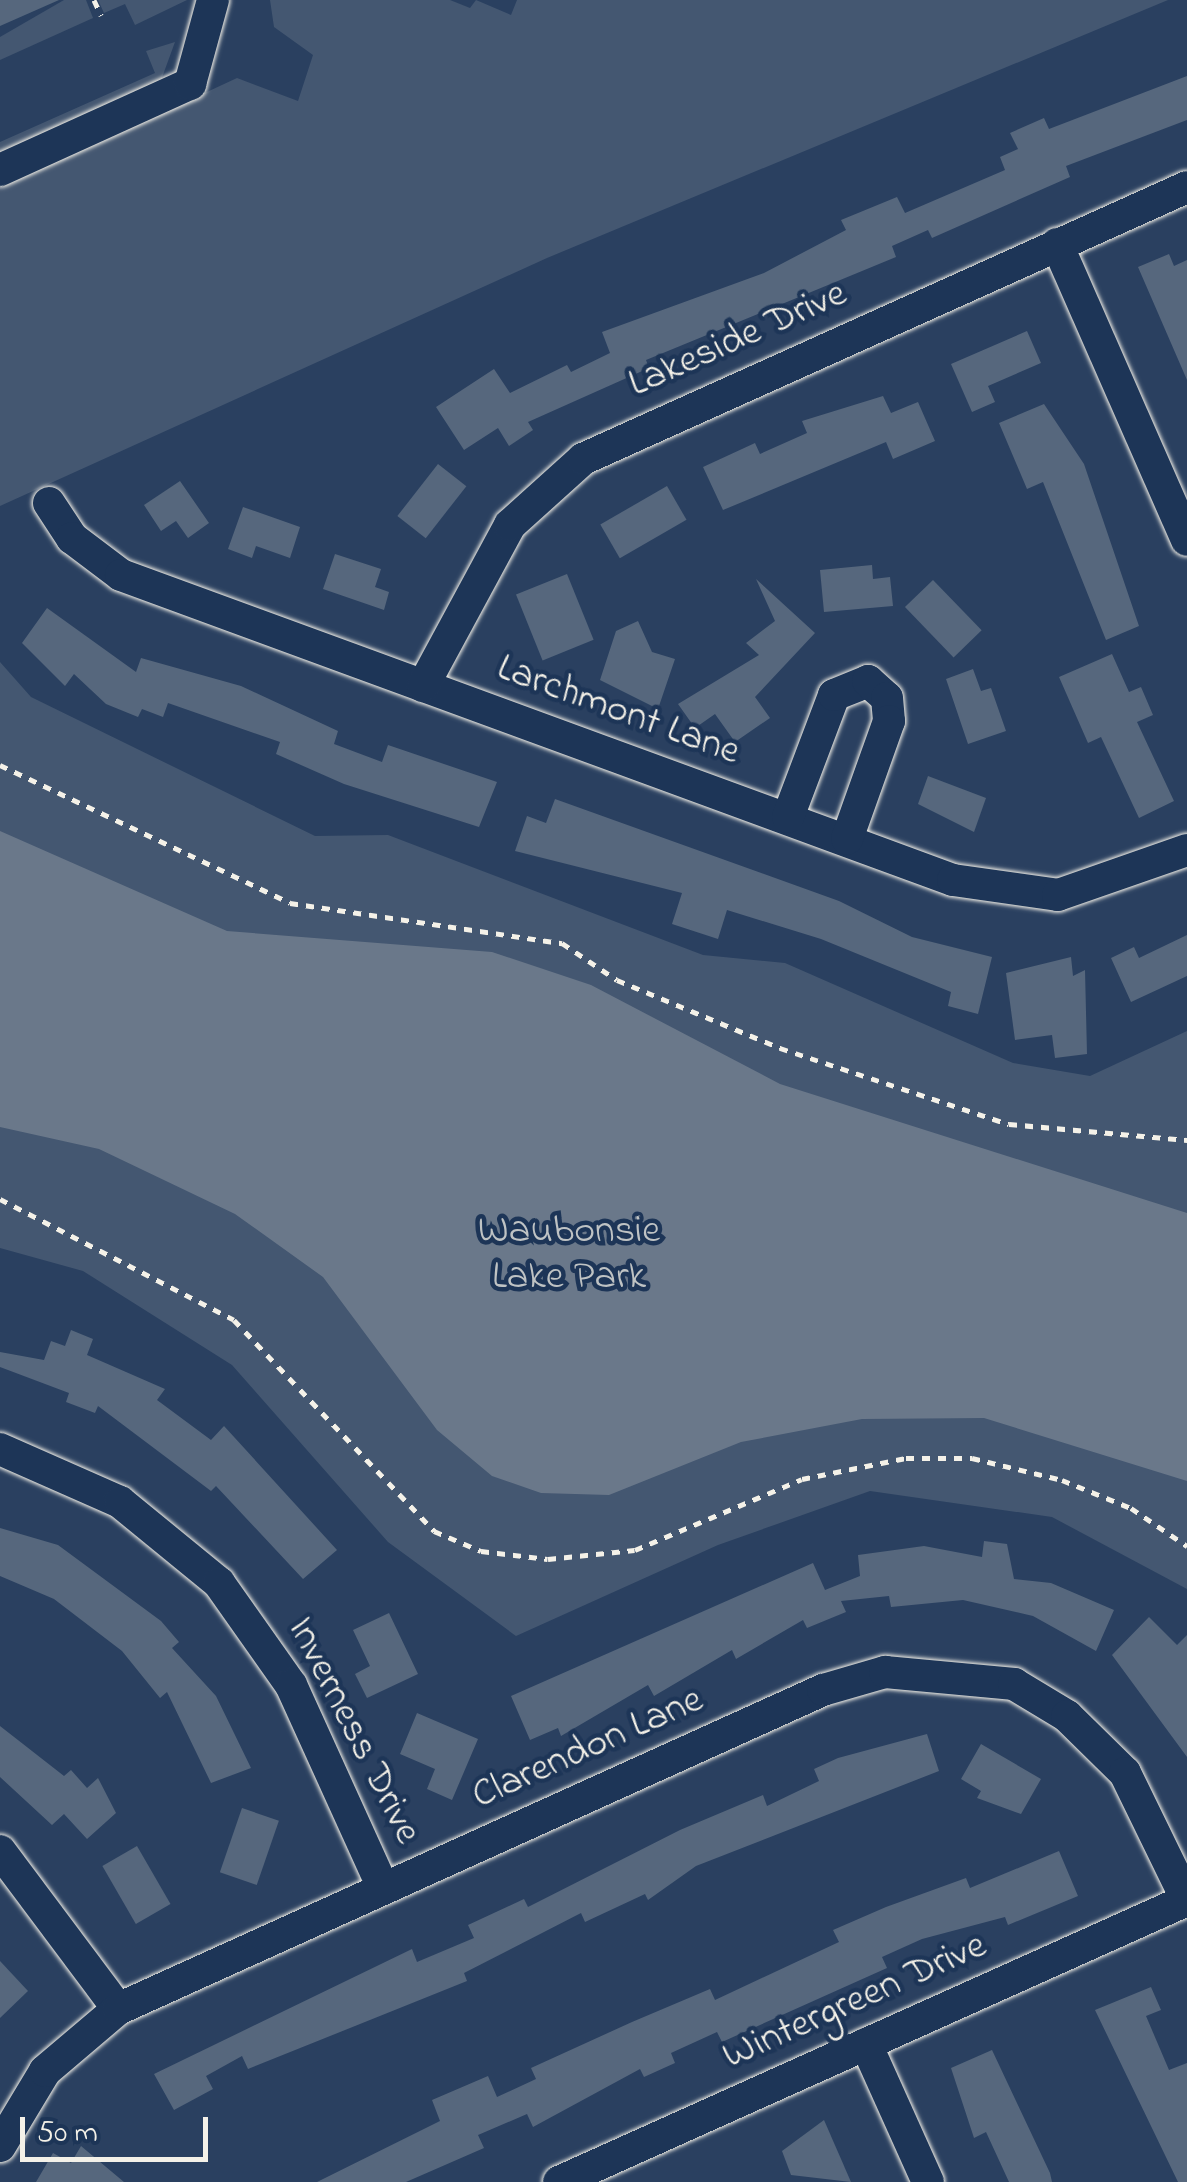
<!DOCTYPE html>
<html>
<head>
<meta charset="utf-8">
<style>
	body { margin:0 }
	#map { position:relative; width:1187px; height:2182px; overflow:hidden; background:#2a4060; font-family:"Indie Flower",sans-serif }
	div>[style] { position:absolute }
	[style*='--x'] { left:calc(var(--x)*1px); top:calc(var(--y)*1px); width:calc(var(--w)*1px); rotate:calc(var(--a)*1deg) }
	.green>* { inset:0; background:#445771 }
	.water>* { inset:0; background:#6a788a }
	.building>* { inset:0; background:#56677d; transform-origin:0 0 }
	.path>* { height:5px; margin-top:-2.5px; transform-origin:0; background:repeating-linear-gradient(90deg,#f4f1e8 0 8px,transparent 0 16px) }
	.roads { filter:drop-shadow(0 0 2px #f4f1e8) drop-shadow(0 0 2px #f4f1e8) }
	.minor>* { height:32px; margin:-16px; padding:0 16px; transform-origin:16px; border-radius:16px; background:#1d3557 }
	span { translate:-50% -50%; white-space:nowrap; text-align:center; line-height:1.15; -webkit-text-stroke:9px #1d3557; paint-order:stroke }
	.street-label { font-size:40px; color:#f4f1e8 }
	.park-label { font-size:40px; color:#bfc3c4 }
	.scale { position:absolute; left:20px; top:2117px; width:188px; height:45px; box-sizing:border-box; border:5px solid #f4f1e8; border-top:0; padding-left:12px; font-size:30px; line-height:35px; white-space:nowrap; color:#f4f1e8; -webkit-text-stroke:8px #1d3557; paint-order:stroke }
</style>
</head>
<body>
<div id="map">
	<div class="green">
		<div style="clip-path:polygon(64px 0,86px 0,93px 18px,0 60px,0 37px)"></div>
		<div style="clip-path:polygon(98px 0,187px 0,135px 25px,125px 4px,104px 13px)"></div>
		<div style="clip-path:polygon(270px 0,450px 0,470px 8px,476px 0,511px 15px,517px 0,1168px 0,547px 258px,0 506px,0 188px,237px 78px,298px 101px,313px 55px,274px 27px)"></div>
		<div style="clip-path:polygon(175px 42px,160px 83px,0 156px,0 142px,155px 73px,146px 51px)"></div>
		<div style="clip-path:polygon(0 662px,31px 697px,315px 836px,388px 835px,703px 955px,785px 963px,1013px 1063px,1090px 1076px,1187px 1031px,1187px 1589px,1052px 1517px,870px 1491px,718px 1545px,516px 1636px,388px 1542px,232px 1365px,83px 1271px,0 1248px)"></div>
	</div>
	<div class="water">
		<div style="clip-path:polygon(0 831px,227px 931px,492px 952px,591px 985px,780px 1084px,1187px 1213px,1187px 1481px,984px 1418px,862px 1419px,741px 1442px,609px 1495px,541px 1493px,492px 1476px,437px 1430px,323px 1277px,235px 1214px,99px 1149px,0 1127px)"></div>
	</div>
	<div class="building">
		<div style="clip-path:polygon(0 0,59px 0,0 26px)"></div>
		<div style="clip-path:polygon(1187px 76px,1187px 120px,1066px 166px,1070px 177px,932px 238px,928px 230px,892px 246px,896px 257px,646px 360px,649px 368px,528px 422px,533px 430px,509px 446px,498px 428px,464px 450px,436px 407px,494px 369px,510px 393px,567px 365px,571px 372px,610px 353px,602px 332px,764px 273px,846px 230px,841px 220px,897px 197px,905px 213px,1005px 170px,1000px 157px,1018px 149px,1010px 133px,1044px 118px,1049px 129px)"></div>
		<div style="clip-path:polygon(1169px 254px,1174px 266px,1187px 260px,1187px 380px,1138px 267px)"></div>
		<div style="clip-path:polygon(1027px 331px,1041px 363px,988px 386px,995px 402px,972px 412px,951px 364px)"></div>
		<div style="clip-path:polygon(883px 396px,891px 413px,918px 402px,935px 441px,893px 459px,886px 442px,723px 510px,703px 467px,755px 443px,760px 454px,807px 433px,802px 421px)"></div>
		<div style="clip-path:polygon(1044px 404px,1084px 464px,1139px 626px,1106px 640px,1043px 482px,1027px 489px,999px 423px)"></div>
		<div style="left:438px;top:464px;width:36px;height:66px;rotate:38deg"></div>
		<div style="clip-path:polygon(180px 481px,209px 523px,188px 538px,176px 521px,161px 531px,144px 505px)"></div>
		<div style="left:667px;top:486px;width:39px;height:77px;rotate:60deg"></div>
		<div style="clip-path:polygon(243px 507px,300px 527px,290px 558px,256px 546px,252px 558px,228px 549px)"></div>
		<div style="clip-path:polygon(335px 554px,381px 569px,375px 587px,389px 592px,384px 610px,323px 589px)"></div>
		<div style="clip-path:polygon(872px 565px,873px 579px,890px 577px,893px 606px,824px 612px,820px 570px)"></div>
		<div style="left:567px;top:574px;width:71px;height:55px;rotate:68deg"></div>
		<div style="clip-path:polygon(756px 579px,815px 633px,755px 697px,770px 718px,735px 742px,715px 714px,695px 728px,678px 704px,759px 655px,746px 643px,775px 621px)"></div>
		<div style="left:933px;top:580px;width:70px;height:39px;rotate:46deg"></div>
		<div style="clip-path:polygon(47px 608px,136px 672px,141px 658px,241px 686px,338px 731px,334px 744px,382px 762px,388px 745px,497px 782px,479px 827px,344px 784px,276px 754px,280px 742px,168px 703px,163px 717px,142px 709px,138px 717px,106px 704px,74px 674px,65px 686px,22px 643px)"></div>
		<div style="clip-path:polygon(638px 621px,652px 652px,675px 659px,658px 709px,600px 680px,616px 631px)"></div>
		<div style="clip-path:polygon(1112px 654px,1129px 692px,1141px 687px,1153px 715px,1137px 722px,1174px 801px,1139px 818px,1101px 737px,1088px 743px,1059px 677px)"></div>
		<div style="clip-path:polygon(973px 669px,981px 691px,991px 688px,1006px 731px,968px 744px,946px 679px)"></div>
		<div style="clip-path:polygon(928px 776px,986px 798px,974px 832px,918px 804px)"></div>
		<div style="clip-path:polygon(555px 799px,839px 901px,912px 937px,992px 957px,978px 1014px,948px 1006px,951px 992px,821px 939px,727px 910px,718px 939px,672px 924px,682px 893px,515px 851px,527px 816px,546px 823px)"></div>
		<div style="clip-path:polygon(1187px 935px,1187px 976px,1131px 1002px,1111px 958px,1134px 947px,1139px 958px)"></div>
		<div style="clip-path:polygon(1071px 957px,1073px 976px,1085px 970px,1087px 1054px,1055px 1058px,1052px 1035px,1015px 1040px,1006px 973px)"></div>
		<div style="clip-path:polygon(71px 1330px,93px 1339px,87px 1355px,165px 1389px,157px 1400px,211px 1440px,224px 1426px,337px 1550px,303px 1579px,216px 1486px,211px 1491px,98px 1406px,95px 1413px,66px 1402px,69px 1393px,0 1367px,0 1352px,44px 1360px,51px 1341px,65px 1346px)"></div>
		<div style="clip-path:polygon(0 1528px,58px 1545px,161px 1621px,179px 1642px,172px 1648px,216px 1696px,251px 1768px,211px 1783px,167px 1692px,160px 1698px,122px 1651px,54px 1599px,0 1576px)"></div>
		<div style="clip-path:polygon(984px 1541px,1007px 1544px,1014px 1579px,1051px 1583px,1114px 1610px,1096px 1651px,1033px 1616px,963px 1600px,891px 1607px,889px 1596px,841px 1601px,846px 1612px,807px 1628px,803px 1620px,736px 1659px,732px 1650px,654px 1696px,648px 1685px,561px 1736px,558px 1728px,530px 1740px,511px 1696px,813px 1563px,825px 1590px,860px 1576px,858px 1555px,924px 1546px,982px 1557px)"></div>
		<div style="clip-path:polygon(389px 1613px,418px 1674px,367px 1698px,355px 1674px,370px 1666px,353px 1630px)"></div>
		<div style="clip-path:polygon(1149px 1617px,1177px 1645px,1187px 1635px,1187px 1757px,1112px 1655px)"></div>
		<div style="clip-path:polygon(417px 1713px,478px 1739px,452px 1800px,427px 1789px,435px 1769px,400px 1754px)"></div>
		<div style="clip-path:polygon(0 1726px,64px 1776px,71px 1770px,87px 1788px,98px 1778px,116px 1813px,87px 1839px,64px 1814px,52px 1825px,0 1777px)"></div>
		<div style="clip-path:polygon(927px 1734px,939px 1771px,696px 1866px,648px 1900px,645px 1894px,585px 1922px,581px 1913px,464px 1973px,467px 1981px,248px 2069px,242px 2056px,206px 2076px,213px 2089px,174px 2110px,154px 2074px,412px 1949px,417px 1962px,474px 1938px,468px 1925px,524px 1899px,528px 1907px,680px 1830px,763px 1795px,767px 1806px,819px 1781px,814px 1769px,838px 1758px)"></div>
		<div style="clip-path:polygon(981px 1744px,1041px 1779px,1021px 1814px,977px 1798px,981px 1791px,961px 1779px)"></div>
		<div style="left:242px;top:1808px;width:39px;height:68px;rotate:19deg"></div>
		<div style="left:137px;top:1846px;width:67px;height:40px;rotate:60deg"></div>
		<div style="clip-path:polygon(1059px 1851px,1078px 1896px,1008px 1925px,1005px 1917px,922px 1939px,882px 1957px,887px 1968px,722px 2042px,717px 2032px,671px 2053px,675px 2063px,644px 2077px,640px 2069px,533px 2127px,527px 2114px,478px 2135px,484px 2148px,406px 2182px,317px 2182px,440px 2121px,432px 2100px,488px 2076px,497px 2097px,536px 2079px,531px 2068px,632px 2022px,710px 1989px,715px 2000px,839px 1942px,833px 1930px,886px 1907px,966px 1878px,970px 1888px)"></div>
		<div style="clip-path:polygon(0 1961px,28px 1991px,0 2018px)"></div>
		<div style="clip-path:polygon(1151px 1987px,1161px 2010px,1146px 2016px,1169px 2070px,1187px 2063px,1187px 2182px,1178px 2182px,1095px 2010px)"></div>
		<div style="clip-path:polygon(992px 2050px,1050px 2173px,1052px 2182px,1009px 2182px,986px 2132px,974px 2138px,951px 2068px)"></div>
		<div style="clip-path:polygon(824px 2120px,851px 2182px,791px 2175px,782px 2151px)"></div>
		<div style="clip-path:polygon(81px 2146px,124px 2182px,36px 2182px,53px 2153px,71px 2163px)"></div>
	</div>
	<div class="path">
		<div style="--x:94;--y:0;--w:17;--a:65"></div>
		<div style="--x:0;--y:765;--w:321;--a:25.4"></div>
		<div style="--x:290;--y:903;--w:275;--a:8.4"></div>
		<div style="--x:562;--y:943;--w:66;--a:33.9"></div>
		<div style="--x:617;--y:980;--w:177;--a:22.6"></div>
		<div style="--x:780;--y:1048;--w:241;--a:18.4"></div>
		<div style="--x:1009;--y:1124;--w:179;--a:5.1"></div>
		<div style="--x:0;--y:1199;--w:263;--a:27.3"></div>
		<div style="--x:234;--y:1320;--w:291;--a:46.5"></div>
		<div style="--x:434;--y:1531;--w:51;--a:23.1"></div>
		<div style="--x:481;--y:1551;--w:67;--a:6.8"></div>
		<div style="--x:548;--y:1559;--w:87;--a:-5.9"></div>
		<div style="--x:635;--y:1550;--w:181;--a:-23"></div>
		<div style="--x:802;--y:1479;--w:106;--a:-11.4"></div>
		<div style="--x:906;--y:1458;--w:66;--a:0"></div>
		<div style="--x:972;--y:1458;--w:93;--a:13.7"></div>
		<div style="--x:1062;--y:1480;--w:74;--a:22.1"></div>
		<div style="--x:1131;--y:1508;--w:68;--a:34.2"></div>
	</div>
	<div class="roads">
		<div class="minor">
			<div style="--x:0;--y:170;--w:209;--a:-24.4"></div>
			<div style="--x:190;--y:84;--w:87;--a:-74.7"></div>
			<div style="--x:1057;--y:244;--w:323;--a:66.3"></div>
			<div style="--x:49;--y:503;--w:42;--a:56.7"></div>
			<div style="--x:72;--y:538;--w:61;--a:37.1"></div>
			<div style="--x:121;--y:575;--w:886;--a:20.13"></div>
			<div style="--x:953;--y:880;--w:106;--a:8.1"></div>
			<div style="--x:1058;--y:895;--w:137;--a:-19.2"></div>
			<div style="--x:423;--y:686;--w:183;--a:-61.6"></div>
			<div style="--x:510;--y:525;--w:98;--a:-42.1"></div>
			<div style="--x:583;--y:459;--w:662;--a:-24.24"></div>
			<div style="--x:788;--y:817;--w:130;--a:-69.3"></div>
			<div style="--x:834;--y:695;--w:37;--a:-22"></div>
			<div style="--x:868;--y:681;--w:25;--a:42"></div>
			<div style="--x:887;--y:698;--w:23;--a:85"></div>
			<div style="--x:889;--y:721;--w:125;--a:109.6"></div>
			<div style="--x:0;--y:1449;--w:131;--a:23.8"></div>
			<div style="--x:120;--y:1502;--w:128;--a:39.3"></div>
			<div style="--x:219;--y:1583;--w:125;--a:54.8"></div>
			<div style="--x:291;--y:1685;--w:223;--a:65.6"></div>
			<div style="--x:0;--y:1851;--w:197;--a:53.2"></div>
			<div style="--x:866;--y:2044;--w:151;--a:65.8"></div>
			<div style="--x:0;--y:2146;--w:87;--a:-59"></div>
			<div style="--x:45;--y:2071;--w:96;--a:-40.3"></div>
			<div style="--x:118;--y:2009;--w:774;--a:-24.35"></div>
			<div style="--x:823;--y:1690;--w:65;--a:-16.2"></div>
			<div style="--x:885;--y:1672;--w:130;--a:5.3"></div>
			<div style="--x:1014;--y:1684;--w:62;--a:31.1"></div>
			<div style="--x:1067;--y:1716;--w:81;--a:44.5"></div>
			<div style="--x:1125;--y:1773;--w:141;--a:64"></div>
			<div style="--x:559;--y:2182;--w:688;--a:-24.18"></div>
		</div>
	</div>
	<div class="street-label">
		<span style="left:738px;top:340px;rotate:-24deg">Lakeside Drive</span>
		<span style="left:618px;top:711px;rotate:20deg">Larchmont Lane</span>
		<span style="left:353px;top:1731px;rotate:63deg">Inverness Drive</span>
		<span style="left:588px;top:1749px;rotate:-24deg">Clarendon Lane</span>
		<span style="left:855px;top:2002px;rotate:-24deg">Wintergreen Drive</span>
	</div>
	<div class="park-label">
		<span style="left:569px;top:1255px">Waubonsie<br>Lake Park</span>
	</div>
	<div class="scale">50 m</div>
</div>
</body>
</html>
